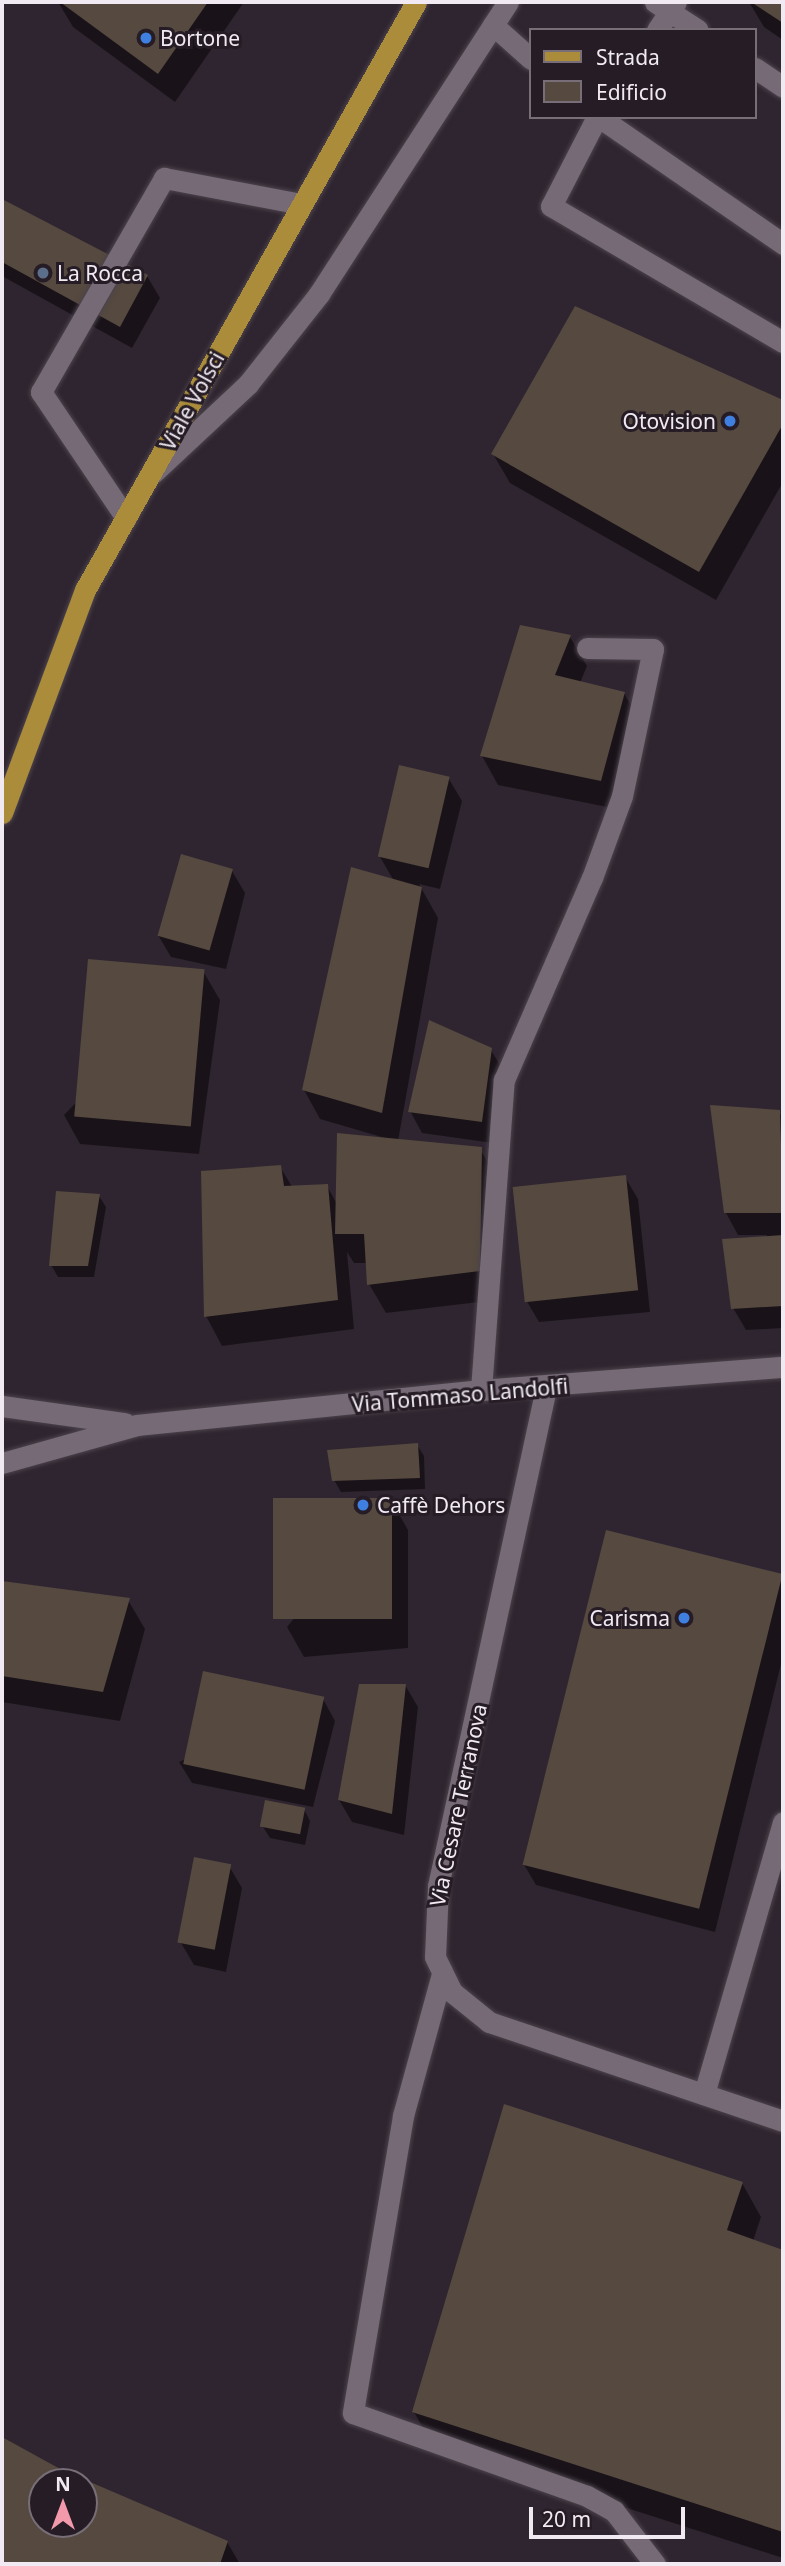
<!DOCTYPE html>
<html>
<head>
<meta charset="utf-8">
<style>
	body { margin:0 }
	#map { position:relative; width:785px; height:2566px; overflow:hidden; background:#2f2530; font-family:"Noto Sans",sans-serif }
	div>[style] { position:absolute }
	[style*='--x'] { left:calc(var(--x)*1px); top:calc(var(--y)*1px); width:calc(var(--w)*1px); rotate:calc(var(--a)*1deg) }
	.shadow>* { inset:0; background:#0007 }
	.building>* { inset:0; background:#56493f; transform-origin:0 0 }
	.roads { filter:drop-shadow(0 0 2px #4b434c) drop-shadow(0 0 2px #4b434c) }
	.lane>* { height:21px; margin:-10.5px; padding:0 10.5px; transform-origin:10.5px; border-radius:10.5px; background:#766a77 }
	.street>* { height:21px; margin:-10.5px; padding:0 10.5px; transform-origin:10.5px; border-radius:10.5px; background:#766a77 }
	.primary>* { height:21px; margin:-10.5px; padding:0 10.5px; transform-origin:10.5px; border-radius:10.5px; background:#aa8c3b }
	.dots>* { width:19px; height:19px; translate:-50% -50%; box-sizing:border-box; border:4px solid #251c26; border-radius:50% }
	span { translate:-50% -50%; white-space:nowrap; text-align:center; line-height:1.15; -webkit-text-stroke:6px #251c26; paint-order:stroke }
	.poi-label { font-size:21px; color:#f1eaf2 }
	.left { translate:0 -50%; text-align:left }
	.right { translate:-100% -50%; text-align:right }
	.street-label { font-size:21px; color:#f1eaf2 }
	.frame { position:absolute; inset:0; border:4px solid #f1eaf2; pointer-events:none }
	.legend { position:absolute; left:529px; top:28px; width:228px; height:91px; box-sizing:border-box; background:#251c26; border:2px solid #776e78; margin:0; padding:9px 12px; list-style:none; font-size:21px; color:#f1eaf2 }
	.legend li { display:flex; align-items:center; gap:14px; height:35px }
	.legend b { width:35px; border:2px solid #776e78 }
	.north { position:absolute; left:28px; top:2468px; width:70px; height:70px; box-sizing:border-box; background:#251c26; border:2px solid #776e78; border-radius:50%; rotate:0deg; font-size:19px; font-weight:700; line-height:28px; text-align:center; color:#f1eaf2 }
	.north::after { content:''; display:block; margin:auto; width:24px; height:32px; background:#f29aac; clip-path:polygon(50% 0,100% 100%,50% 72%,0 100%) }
	.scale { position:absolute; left:529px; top:2507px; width:156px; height:32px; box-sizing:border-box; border:4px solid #f1eaf2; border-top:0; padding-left:9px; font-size:21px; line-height:24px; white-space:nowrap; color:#f1eaf2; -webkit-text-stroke:5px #251c26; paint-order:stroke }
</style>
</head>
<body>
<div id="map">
	<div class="shadow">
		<div style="clip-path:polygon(58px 2px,244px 2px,175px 102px,73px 27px)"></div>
		<div style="clip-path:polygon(749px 2px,783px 2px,783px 40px,764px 27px)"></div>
		<div style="clip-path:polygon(2px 201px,147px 276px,160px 298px,132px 348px,2px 276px)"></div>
		<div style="clip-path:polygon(576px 308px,783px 402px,783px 482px,716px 600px,510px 483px,493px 454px)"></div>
		<div style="clip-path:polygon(570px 637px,587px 666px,580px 683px,624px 693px,641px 723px,617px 809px,498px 785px,482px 756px)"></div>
		<div style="clip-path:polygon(449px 779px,462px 801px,440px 889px,419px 884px,438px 918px,398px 1141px,480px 1149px,497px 1178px,496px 1300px,386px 1313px,369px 1284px,368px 1263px,354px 1263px,347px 1252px,354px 1329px,222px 1346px,206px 1316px,280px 1167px,293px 1188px,327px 1186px,337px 1204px,385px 1138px,320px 1119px,304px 1090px,394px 881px,380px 857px)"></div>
		<div style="clip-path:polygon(232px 871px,245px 893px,226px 969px,171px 957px,158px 935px)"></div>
		<div style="clip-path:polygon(203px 971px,220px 1000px,199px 1154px,80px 1144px,64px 1115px)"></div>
		<div style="clip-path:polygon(491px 1050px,504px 1072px,493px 1143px,422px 1133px,410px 1111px)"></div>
		<div style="clip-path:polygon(779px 1112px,783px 1119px,783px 1328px,746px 1330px,733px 1308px,767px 1235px,738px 1235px,726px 1213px)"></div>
		<div style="clip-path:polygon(625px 1177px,638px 1199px,650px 1312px,539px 1322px,526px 1300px)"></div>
		<div style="clip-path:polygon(99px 1196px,106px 1207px,94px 1277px,58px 1277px,51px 1265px)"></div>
		<div style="clip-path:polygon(417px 1445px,424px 1456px,425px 1489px,341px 1492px,334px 1480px)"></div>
		<div style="clip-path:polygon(391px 1500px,408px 1530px,408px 1648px,304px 1657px,287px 1627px)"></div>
		<div style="clip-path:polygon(607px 1532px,783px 1575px,783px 1656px,715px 1932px,536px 1885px,523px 1863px)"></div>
		<div style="clip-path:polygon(2px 1583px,128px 1600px,145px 1629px,120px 1721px,2px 1702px)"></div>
		<div style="clip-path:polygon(405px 1685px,418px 1707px,404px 1835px,352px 1822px,339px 1800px)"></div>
		<div style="clip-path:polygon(323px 1699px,335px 1721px,313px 1807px,192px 1783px,179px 1762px)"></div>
		<div style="clip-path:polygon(304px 1809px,310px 1821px,305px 1845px,270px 1838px,263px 1827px)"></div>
		<div style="clip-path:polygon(229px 1866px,242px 1888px,226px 1972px,194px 1965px,181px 1943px)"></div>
		<div style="clip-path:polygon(742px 2183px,761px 2217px,753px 2241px,783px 2251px,783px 2558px,433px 2446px,414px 2412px)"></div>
		<div style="clip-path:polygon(evenodd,2px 2439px,61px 2472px,227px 2542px,240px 2564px,2px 2564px,2px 2439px,42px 2482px,84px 2482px,84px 2524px,42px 2524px,42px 2482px)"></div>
	</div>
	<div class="building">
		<div style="clip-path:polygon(60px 2px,208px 2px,158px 74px)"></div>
		<div style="clip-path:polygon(751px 2px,783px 2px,783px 23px)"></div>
		<div style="clip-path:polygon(2px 199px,148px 275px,120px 327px,2px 262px)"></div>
		<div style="clip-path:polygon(575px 306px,783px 400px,783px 424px,699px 572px,491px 454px)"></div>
		<div style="clip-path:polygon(520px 625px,571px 635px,555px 675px,625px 692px,601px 781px,480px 756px)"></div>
		<div style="left:399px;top:765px;width:52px;height:94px;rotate:13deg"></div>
		<div style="left:181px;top:854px;width:54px;height:85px;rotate:16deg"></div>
		<div style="clip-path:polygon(351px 867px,422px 887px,382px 1113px,302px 1090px)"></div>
		<div style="left:88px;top:959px;width:117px;height:158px;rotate:5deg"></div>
		<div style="clip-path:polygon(429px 1020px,492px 1048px,482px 1122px,408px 1112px)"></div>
		<div style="clip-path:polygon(710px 1105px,780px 1110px,783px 1213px,724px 1213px)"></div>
		<div style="clip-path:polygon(337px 1133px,482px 1147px,480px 1271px,367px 1285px,364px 1234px,335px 1234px)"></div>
		<div style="clip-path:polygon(281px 1165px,284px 1186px,328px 1184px,338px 1300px,204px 1317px,201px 1171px)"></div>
		<div style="left:626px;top:1175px;width:116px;height:114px;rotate:84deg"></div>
		<div style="clip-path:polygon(56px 1191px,100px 1194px,88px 1266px,49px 1266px)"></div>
		<div style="clip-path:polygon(783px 1235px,783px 1306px,731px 1309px,722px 1239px)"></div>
		<div style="clip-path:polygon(418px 1443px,420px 1478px,332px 1481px,327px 1450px)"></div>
		<div style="left:392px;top:1498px;width:121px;height:119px;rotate:90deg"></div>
		<div style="left:606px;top:1530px;width:182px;height:345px;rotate:14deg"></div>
		<div style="clip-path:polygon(2px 1581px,130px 1598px,103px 1692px,2px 1676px)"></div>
		<div style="left:203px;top:1671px;width:124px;height:95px;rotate:12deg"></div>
		<div style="clip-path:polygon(359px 1684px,406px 1684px,392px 1814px,338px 1800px)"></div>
		<div style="left:265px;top:1800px;width:41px;height:27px;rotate:11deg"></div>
		<div style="left:194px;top:1857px;width:38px;height:87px;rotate:11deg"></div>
		<div style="clip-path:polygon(504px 2104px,743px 2182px,727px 2230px,783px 2250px,783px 2532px,412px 2412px)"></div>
		<div style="clip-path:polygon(evenodd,2px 2437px,62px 2470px,228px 2541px,220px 2564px,2px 2564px,2px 2437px,42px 2482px,84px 2482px,84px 2524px,42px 2524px,42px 2482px)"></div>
	</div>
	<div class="roads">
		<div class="lane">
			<div style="--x:655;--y:2;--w:51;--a:33.1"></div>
			<div style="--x:493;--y:25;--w:51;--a:41.8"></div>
			<div style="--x:657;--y:30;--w:34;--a:-56"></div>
			<div style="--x:755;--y:68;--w:34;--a:34"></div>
			<div style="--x:597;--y:117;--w:100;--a:117.3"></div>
			<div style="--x:551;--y:206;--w:269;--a:30.4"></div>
			<div style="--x:599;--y:117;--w:224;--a:34.6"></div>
			<div style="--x:126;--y:518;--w:152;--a:-124"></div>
			<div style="--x:41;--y:392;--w:247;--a:-60.1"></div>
			<div style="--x:164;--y:178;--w:140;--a:10.7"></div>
			<div style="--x:481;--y:1390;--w:311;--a:-85.8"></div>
			<div style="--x:504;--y:1080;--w:220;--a:-66.5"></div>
			<div style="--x:592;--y:878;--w:87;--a:-69.9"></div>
			<div style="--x:622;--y:796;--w:150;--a:-78.1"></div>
			<div style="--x:653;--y:649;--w:66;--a:-179.1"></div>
			<div style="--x:442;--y:1974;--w:147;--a:105.4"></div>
			<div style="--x:403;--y:2116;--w:301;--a:99.6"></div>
			<div style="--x:353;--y:2413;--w:248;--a:19.5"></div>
			<div style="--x:587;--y:2496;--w:31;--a:29"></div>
			<div style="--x:614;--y:2511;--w:67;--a:52.3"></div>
			<div style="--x:704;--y:2094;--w:283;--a:-73.8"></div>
		</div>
		<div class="street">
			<div style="--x:153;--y:473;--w:130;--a:-43.1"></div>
			<div style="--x:248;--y:384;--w:115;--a:-51.7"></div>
			<div style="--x:319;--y:294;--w:348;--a:-57.1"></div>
			<div style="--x:546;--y:1388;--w:510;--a:102.24"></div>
			<div style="--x:438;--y:1886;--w:71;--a:92.4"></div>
			<div style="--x:435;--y:1957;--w:39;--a:64"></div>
			<div style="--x:452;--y:1992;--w:48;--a:39"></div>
			<div style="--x:489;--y:2022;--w:310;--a:18.6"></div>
			<div style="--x:2;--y:1406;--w:124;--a:7.9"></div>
			<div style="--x:2;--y:1463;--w:140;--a:-15.7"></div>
			<div style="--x:137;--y:1425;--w:346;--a:-5.8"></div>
			<div style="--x:481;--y:1390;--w:303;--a:-4.4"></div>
		</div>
		<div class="primary">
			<div style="--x:2;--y:813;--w:238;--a:-69.6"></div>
			<div style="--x:85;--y:590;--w:675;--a:-60.62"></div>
		</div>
	</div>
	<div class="dots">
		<div style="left:146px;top:38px;background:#3f7fe0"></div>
		<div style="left:43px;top:273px;background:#5c6f8a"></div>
		<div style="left:730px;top:421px;background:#3f7fe0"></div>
		<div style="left:363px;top:1505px;background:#3f7fe0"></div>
		<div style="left:684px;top:1618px;background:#3f7fe0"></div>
	</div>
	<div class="poi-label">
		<span class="left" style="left:160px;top:38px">Bortone</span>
		<span class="left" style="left:57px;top:273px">La Rocca</span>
		<span class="right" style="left:716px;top:421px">Otovision</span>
		<span class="left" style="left:377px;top:1505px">Caffè Dehors</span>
		<span class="right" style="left:670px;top:1618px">Carisma</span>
	</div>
	<div class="street-label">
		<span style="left:192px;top:401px;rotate:-61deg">Viale Volsci</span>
		<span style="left:460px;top:1395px;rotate:-5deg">Via Tommaso Landolfi</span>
		<span style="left:458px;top:1805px;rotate:-78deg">Via Cesare Terranova</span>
	</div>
	<div class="frame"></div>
	<ul class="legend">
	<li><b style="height:9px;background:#aa8c3b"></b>Strada</li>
	<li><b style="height:19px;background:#56493f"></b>Edificio</li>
	</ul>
	<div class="north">N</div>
	<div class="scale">20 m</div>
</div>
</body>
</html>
